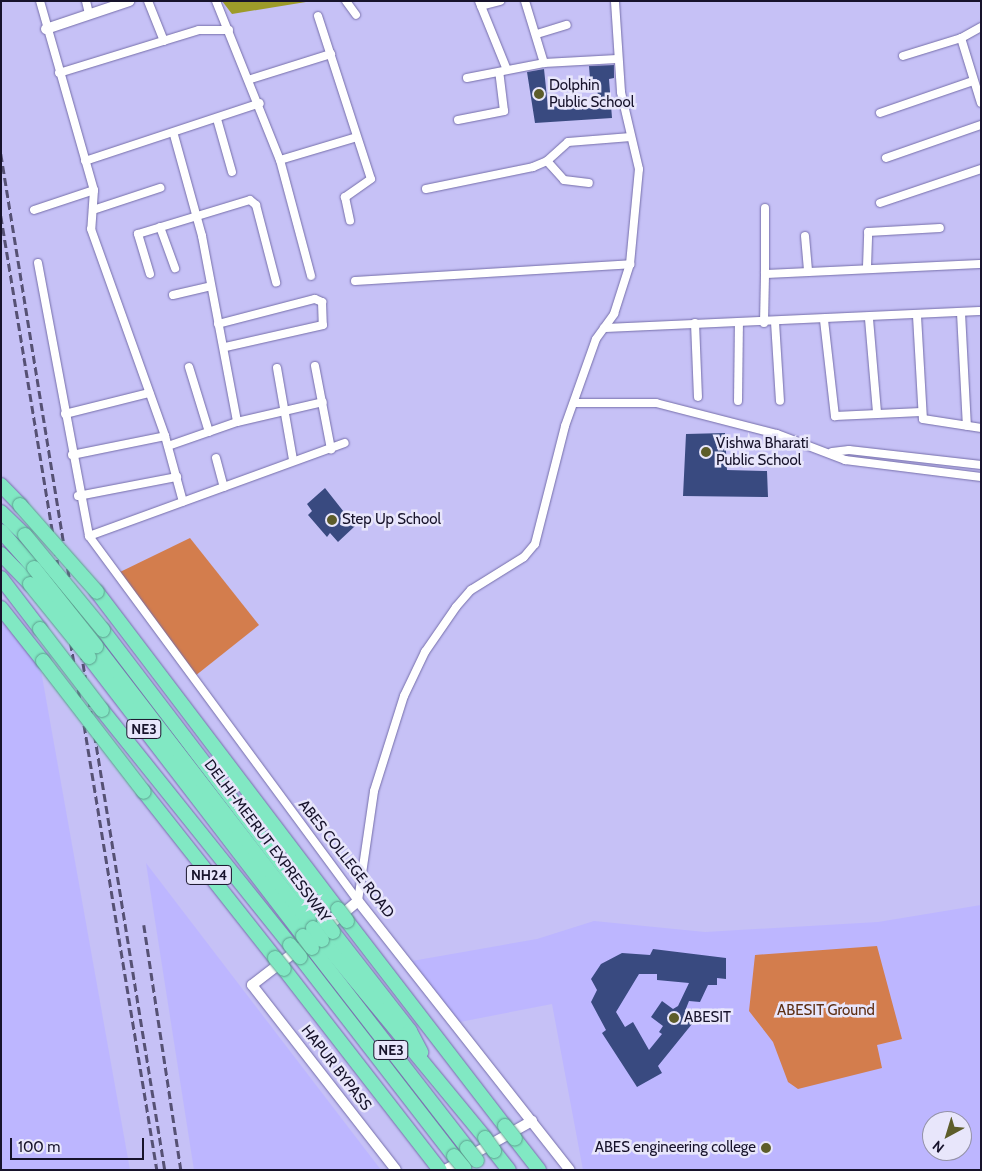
<!DOCTYPE html>
<html>
<head>
<meta charset="utf-8">
<style>
	body { margin:0 }
	#map { position:relative; width:982px; height:1171px; overflow:hidden; background:#c6c1f6; font-family:Cabin,sans-serif }
	div>[style] { position:absolute }
	[style*='--x'] { left:calc(var(--x)*1px); top:calc(var(--y)*1px); width:calc(var(--w)*1px); rotate:calc(var(--a)*1deg) }
	.built>* { inset:0; background:#bdb6ff }
	.green>* { inset:0; background:#d37d4d }
	.water>* { inset:0; background:#9d9b29 }
	.building>* { inset:0; background:#394a80 }
	.roads { filter:drop-shadow(0 0 1px #756eaa) drop-shadow(0 0 1px #756eaa) }
	.street>* { height:8px; margin:-4px; padding:0 4px; transform-origin:4px; border-radius:4px; background:#fff }
	.secondary>* { height:10px; margin:-5px; padding:0 5px; transform-origin:5px; border-radius:5px; background:#fff }
	.highway>* { height:14px; margin:-7px; padding:0 7px; transform-origin:7px; border-radius:7px; background:#81e8c3 }
	.rail>* { height:2.5px; margin-top:-1.25px; transform-origin:0; background:repeating-linear-gradient(90deg,#565174 0 8px,transparent 0 12px) }
	.bridges { filter:drop-shadow(0 0 1px #5c9d8e) drop-shadow(0 0 1px #5c9d8e) }
	.highway-bridge>* { height:14px; margin:-7px; padding:0 7px; transform-origin:7px; border-radius:7px; background:#81e8c3 }
	.dots>* { width:14px; height:14px; translate:-50% -50%; box-sizing:border-box; border:2px solid #e8e6fb; border-radius:50% }
	span { translate:-50% -50%; white-space:nowrap; text-align:center; line-height:1.15; -webkit-text-stroke:5px #e8e6fb; paint-order:stroke }
	.shield-label span { padding:1px 4px; background:#e8e6fb; border:1px solid; border-radius:4px; -webkit-text-stroke-width:0 }
	.shield-label { font-size:14px; color:#17132b; font-weight:700 }
	.poi-label { font-size:15px; color:#17132b }
	.left { translate:0 -50%; text-align:left }
	.right { translate:-100% -50%; text-align:right }
	.street-label { font-size:15px; color:#17132b }
	.park-label { font-size:15px; color:#5d2f14 }
	.frame { position:absolute; inset:0; border:2px solid #17132b; pointer-events:none }
	.north { position:absolute; left:922px; top:1111px; width:50px; height:50px; box-sizing:border-box; background:#e8e6fb; border:1px solid #9492a8; border-radius:50%; rotate:219deg; font-size:14px; font-weight:700; line-height:20px; text-align:center; color:#17132b }
	.north::after { content:''; display:block; margin:auto; width:18px; height:22px; background:#5d5d2a; clip-path:polygon(50% 0,100% 100%,50% 72%,0 100%) }
	.scale { position:absolute; left:10px; top:1138px; width:134px; height:22px; box-sizing:border-box; border:2px solid #17132b; border-top:0; padding-left:6px; font-size:15px; line-height:18px; white-space:nowrap; color:#17132b; -webkit-text-stroke:4px #e8e6fb; paint-order:stroke }
</style>
</head>
<body>
<div id="map">
	<div class="built">
		<div style="clip-path:polygon(1px 622px,40px 665px,130px 1170px,1px 1170px)"></div>
		<div style="clip-path:polygon(146px 863px,381px 1170px,194px 1170px)"></div>
		<div style="clip-path:polygon(evenodd,981px 905px,981px 1170px,583px 1170px,552px 1004px,460px 1022px,412px 961px,537px 939px,594px 921px,705px 932px,878px 922px,981px 905px,932px 1121px,962px 1121px,962px 1151px,932px 1151px,932px 1121px)"></div>
	</div>
	<div class="green">
		<div style="clip-path:polygon(190px 538px,259px 625px,195px 676px,120px 572px)"></div>
		<div style="clip-path:polygon(877px 946px,902px 1039px,877px 1045px,882px 1068px,798px 1089px,788px 1082px,773px 1042px,749px 1011px,755px 955px)"></div>
	</div>
	<div class="water">
		<div style="clip-path:polygon(222px 1px,312px 1px,232px 14px)"></div>
	</div>
	<div class="building">
		<div style="clip-path:polygon(614px 65px,614px 78px,609px 79px,612px 118px,535px 123px,527px 72px,544px 69px,548px 107px,598px 104px,597px 79px,590px 79px,589px 66px)"></div>
		<div style="clip-path:polygon(725px 433px,727px 470px,767px 471px,768px 497px,683px 496px,686px 434px)"></div>
		<div style="clip-path:polygon(325px 488px,355px 526px,338px 542px,330px 533px,327px 537px,308px 515px,312px 511px,307px 504px)"></div>
		<div style="clip-path:polygon(evenodd,653px 949px,726px 958px,726px 979px,717px 978px,717px 985px,708px 985px,700px 1002px,689px 1001px,685px 1011px,696px 1019px,658px 1066px,662px 1073px,637px 1087px,602px 1033px,606px 1030px,591px 1002px,597px 990px,591px 979px,601px 964px,622px 953px,650px 955px,653px 949px,639px 974px,657px 974px,657px 980px,689px 983px,678px 1006px,673px 1009px,662px 1001px,651px 1017px,663px 1026px,659px 1032px,662px 1034px,649px 1050px,633px 1022px,625px 1027px,616px 1012px,639px 974px)"></div>
	</div>
	<div class="roads">
		<div class="street">
			<div style="--x:40;--y:1;--w:197;--a:74.1"></div>
			<div style="--x:94;--y:190;--w:39;--a:94"></div>
			<div style="--x:91;--y:229;--w:220;--a:70.3"></div>
			<div style="--x:165;--y:436;--w:68;--a:74.7"></div>
			<div style="--x:86;--y:1;--w:13;--a:77"></div>
			<div style="--x:148;--y:1;--w:43;--a:68.2"></div>
			<div style="--x:216;--y:1;--w:171;--a:68.1"></div>
			<div style="--x:280;--y:160;--w:120;--a:75"></div>
			<div style="--x:346;--y:1;--w:17;--a:54"></div>
			<div style="--x:479;--y:1;--w:74;--a:67.9"></div>
			<div style="--x:525;--y:1;--w:65;--a:73"></div>
			<div style="--x:481;--y:6;--w:20;--a:-15"></div>
			<div style="--x:318;--y:16;--w:171;--a:72"></div>
			<div style="--x:371;--y:179;--w:32;--a:145"></div>
			<div style="--x:345;--y:197;--w:24;--a:78"></div>
			<div style="--x:981;--y:27;--w:23;--a:151"></div>
			<div style="--x:961;--y:38;--w:68;--a:72.9"></div>
			<div style="--x:537;--y:34;--w:31;--a:-17"></div>
			<div style="--x:903;--y:56;--w:61;--a:-17.2"></div>
			<div style="--x:59;--y:73;--w:146;--a:-17.1"></div>
			<div style="--x:199;--y:30;--w:30;--a:0"></div>
			<div style="--x:467;--y:78;--w:78;--a:-11"></div>
			<div style="--x:544;--y:63;--w:73;--a:-3.1"></div>
			<div style="--x:251;--y:79;--w:84;--a:-17.4"></div>
			<div style="--x:880;--y:113;--w:98;--a:-19"></div>
			<div style="--x:217;--y:119;--w:55;--a:74.2"></div>
			<div style="--x:458;--y:120;--w:47;--a:-11.1"></div>
			<div style="--x:504;--y:111;--w:39;--a:-97"></div>
			<div style="--x:174;--y:135;--w:105;--a:74.5"></div>
			<div style="--x:202;--y:236;--w:189;--a:79.3"></div>
			<div style="--x:886;--y:158;--w:101;--a:-19.2"></div>
			<div style="--x:280;--y:160;--w:80;--a:-16.6"></div>
			<div style="--x:85;--y:161;--w:184;--a:-18.3"></div>
			<div style="--x:547;--y:161;--w:25;--a:48"></div>
			<div style="--x:564;--y:180;--w:25;--a:7"></div>
			<div style="--x:426;--y:189;--w:109;--a:-11.6"></div>
			<div style="--x:533;--y:167;--w:15;--a:-23"></div>
			<div style="--x:547;--y:161;--w:28;--a:-42"></div>
			<div style="--x:568;--y:142;--w:63;--a:-4.5"></div>
			<div style="--x:880;--y:203;--w:107;--a:-18.6"></div>
			<div style="--x:765;--y:208;--w:66;--a:90"></div>
			<div style="--x:34;--y:210;--w:63;--a:-18.4"></div>
			<div style="--x:93;--y:210;--w:71;--a:-18.2"></div>
			<div style="--x:160;--y:227;--w:44;--a:69.9"></div>
			<div style="--x:805;--y:236;--w:36;--a:85"></div>
			<div style="--x:38;--y:263;--w:278;--a:79.4"></div>
			<div style="--x:89;--y:536;--w:453;--a:53.6"></div>
			<div style="--x:867;--y:267;--w:35;--a:-88"></div>
			<div style="--x:868;--y:232;--w:72;--a:-3.2"></div>
			<div style="--x:150;--y:274;--w:42;--a:-106.7"></div>
			<div style="--x:138;--y:234;--w:117;--a:-16.9"></div>
			<div style="--x:250;--y:200;--w:8;--a:40"></div>
			<div style="--x:256;--y:205;--w:80;--a:75.4"></div>
			<div style="--x:355;--y:281;--w:276;--a:-3.5"></div>
			<div style="--x:173;--y:295;--w:37;--a:-13"></div>
			<div style="--x:961;--y:313;--w:113;--a:87"></div>
			<div style="--x:917;--y:316;--w:103;--a:86.7"></div>
			<div style="--x:923;--y:419;--w:59;--a:8.8"></div>
			<div style="--x:869;--y:319;--w:93;--a:85.1"></div>
			<div style="--x:824;--y:320;--w:97;--a:83.5"></div>
			<div style="--x:835;--y:416;--w:86;--a:-2.7"></div>
			<div style="--x:775;--y:322;--w:79;--a:86.4"></div>
			<div style="--x:695;--y:323;--w:74;--a:87.7"></div>
			<div style="--x:764;--y:323;--w:49;--a:-88.8"></div>
			<div style="--x:765;--y:274;--w:216;--a:-2.7"></div>
			<div style="--x:218;--y:324;--w:100;--a:-14.5"></div>
			<div style="--x:315;--y:299;--w:8;--a:23"></div>
			<div style="--x:322;--y:302;--w:23;--a:88"></div>
			<div style="--x:323;--y:325;--w:100;--a:167.3"></div>
			<div style="--x:604;--y:328;--w:377;--a:-2.6"></div>
			<div style="--x:315;--y:366;--w:85;--a:79.1"></div>
			<div style="--x:189;--y:367;--w:68;--a:72.9"></div>
			<div style="--x:277;--y:368;--w:93;--a:80.1"></div>
			<div style="--x:738;--y:401;--w:79;--a:-89.3"></div>
			<div style="--x:575;--y:403;--w:81;--a:0"></div>
			<div style="--x:656;--y:403;--w:125;--a:14.4"></div>
			<div style="--x:777;--y:434;--w:73;--a:20.9"></div>
			<div style="--x:845;--y:460;--w:137;--a:7.1"></div>
			<div style="--x:65;--y:414;--w:87;--a:-14"></div>
			<div style="--x:168;--y:446;--w:73;--a:-19.2"></div>
			<div style="--x:237;--y:422;--w:88;--a:-13.1"></div>
			<div style="--x:832;--y:452;--w:17;--a:-7"></div>
			<div style="--x:849;--y:450;--w:133;--a:6.5"></div>
			<div style="--x:72;--y:455;--w:95;--a:-11.5"></div>
			<div style="--x:216;--y:458;--w:30;--a:75"></div>
			<div style="--x:78;--y:496;--w:101;--a:-10.9"></div>
			<div style="--x:89;--y:536;--w:272;--a:-20"></div>
			<div style="--x:358;--y:901;--w:111;--a:-81.7"></div>
			<div style="--x:374;--y:791;--w:100;--a:-72.5"></div>
			<div style="--x:404;--y:696;--w:49;--a:-64.5"></div>
			<div style="--x:425;--y:652;--w:55;--a:-55.4"></div>
			<div style="--x:456;--y:607;--w:23;--a:-49"></div>
			<div style="--x:471;--y:590;--w:62;--a:-31.9"></div>
			<div style="--x:524;--y:557;--w:17;--a:-50"></div>
			<div style="--x:535;--y:544;--w:122;--a:-75.7"></div>
			<div style="--x:565;--y:426;--w:92;--a:-70.4"></div>
			<div style="--x:596;--y:339;--w:31;--a:-54"></div>
			<div style="--x:614;--y:314;--w:52;--a:-72.3"></div>
			<div style="--x:630;--y:264;--w:95;--a:-84.6"></div>
			<div style="--x:639;--y:169;--w:79;--a:-103.2"></div>
			<div style="--x:621;--y:92;--w:91;--a:-93.8"></div>
		</div>
		<div class="secondary">
			<div style="--x:46;--y:29;--w:88;--a:-18.6"></div>
			<div style="--x:325;--y:929;--w:43;--a:-40.3"></div>
			<div style="--x:358;--y:901;--w:342;--a:51.8"></div>
			<div style="--x:313;--y:938;--w:77;--a:142.4"></div>
			<div style="--x:252;--y:985;--w:234;--a:52.1"></div>
			<div style="--x:445;--y:1170;--w:100;--a:-29.4"></div>
		</div>
		<div class="highway">
			<div style="--x:1;--y:485;--w:28;--a:46"></div>
			<div style="--x:1;--y:512;--w:33;--a:44"></div>
			<div style="--x:1;--y:531;--w:50;--a:48.3"></div>
			<div style="--x:1;--y:554;--w:42;--a:46"></div>
			<div style="--x:1;--y:578;--w:64;--a:52.6"></div>
			<div style="--x:97;--y:592;--w:398;--a:52.8"></div>
			<div style="--x:1;--y:608;--w:68;--a:51.6"></div>
			<div style="--x:103;--y:630;--w:365;--a:52.7"></div>
			<div style="--x:96;--y:646;--w:356;--a:52.4"></div>
			<div style="--x:89;--y:657;--w:352;--a:52.5"></div>
			<div style="--x:102;--y:710;--w:301;--a:51.3"></div>
			<div style="--x:144;--y:792;--w:211;--a:51.7"></div>
			<div style="--x:347;--y:921;--w:259;--a:52.4"></div>
			<div style="--x:333;--y:932;--w:125;--a:52.1"></div>
			<div style="--x:410;--y:1031;--w:24;--a:62"></div>
			<div style="--x:322;--y:940;--w:256;--a:50.5"></div>
			<div style="--x:312;--y:948;--w:253;--a:52.2"></div>
			<div style="--x:300;--y:957;--w:252;--a:52.3"></div>
			<div style="--x:284;--y:969;--w:254;--a:52.2"></div>
			<div style="--x:515;--y:1139;--w:39;--a:52"></div>
			<div style="--x:494;--y:1151;--w:24;--a:52"></div>
		</div>
	</div>
	<div class="rail">
		<div style="--x:1;--y:154;--w:1029;--a:80.83"></div>
		<div style="--x:1;--y:216;--w:967;--a:80.71"></div>
		<div style="--x:144;--y:925;--w:248;--a:81.4"></div>
	</div>
	<div class="bridges">
		<div class="highway-bridge">
			<div style="--x:20;--y:505;--w:116;--a:48.5"></div>
			<div style="--x:25;--y:535;--w:123;--a:50.6"></div>
			<div style="--x:34;--y:568;--w:100;--a:51.5"></div>
			<div style="--x:30;--y:584;--w:94;--a:51.1"></div>
			<div style="--x:40;--y:629;--w:102;--a:52.6"></div>
			<div style="--x:43;--y:661;--w:165;--a:52.4"></div>
			<div style="--x:338;--y:909;--w:15;--a:53"></div>
			<div style="--x:324;--y:920;--w:15;--a:53"></div>
			<div style="--x:313;--y:928;--w:15;--a:53"></div>
			<div style="--x:303;--y:936;--w:15;--a:53"></div>
			<div style="--x:290;--y:945;--w:16;--a:50"></div>
			<div style="--x:275;--y:958;--w:14;--a:51"></div>
			<div style="--x:505;--y:1126;--w:16;--a:52"></div>
			<div style="--x:485;--y:1138;--w:16;--a:55"></div>
			<div style="--x:467;--y:1148;--w:16;--a:52"></div>
			<div style="--x:454;--y:1156;--w:16;--a:50"></div>
		</div>
	</div>
	<div class="dots">
		<div style="left:539px;top:94px;background:#5d5d2a"></div>
		<div style="left:706px;top:452px;background:#5d5d2a"></div>
		<div style="left:332px;top:520px;background:#5d5d2a"></div>
		<div style="left:674px;top:1018px;background:#5d5d2a"></div>
		<div style="left:766px;top:1148px;background:#5d5d2a"></div>
	</div>
	<div class="shield-label">
		<span style="left:144px;top:729px">NE3</span>
		<span style="left:209px;top:875px">NH24</span>
		<span style="left:391px;top:1050px">NE3</span>
	</div>
	<div class="poi-label">
		<span class="left" style="left:549px;top:94px">Dolphin<br>Public School</span>
		<span class="left" style="left:716px;top:452px">Vishwa Bharati<br>Public School</span>
		<span class="left" style="left:342px;top:520px">Step Up School</span>
		<span class="left" style="left:684px;top:1018px">ABESIT</span>
		<span class="right" style="left:756px;top:1148px">ABES engineering college</span>
	</div>
	<div class="street-label">
		<span style="left:267px;top:841px;rotate:53deg">DELHI-MEERUT EXPRESSWAY</span>
		<span style="left:346px;top:859px;rotate:52deg">ABES COLLEGE ROAD</span>
		<span style="left:336px;top:1068px;rotate:52deg">HAPUR BYPASS</span>
	</div>
	<div class="park-label">
		<span style="left:826px;top:1011px">ABESIT Ground</span>
	</div>
	<div class="frame"></div>
	<div class="north">N</div>
	<div class="scale">100 m</div>
</div>
</body>
</html>
